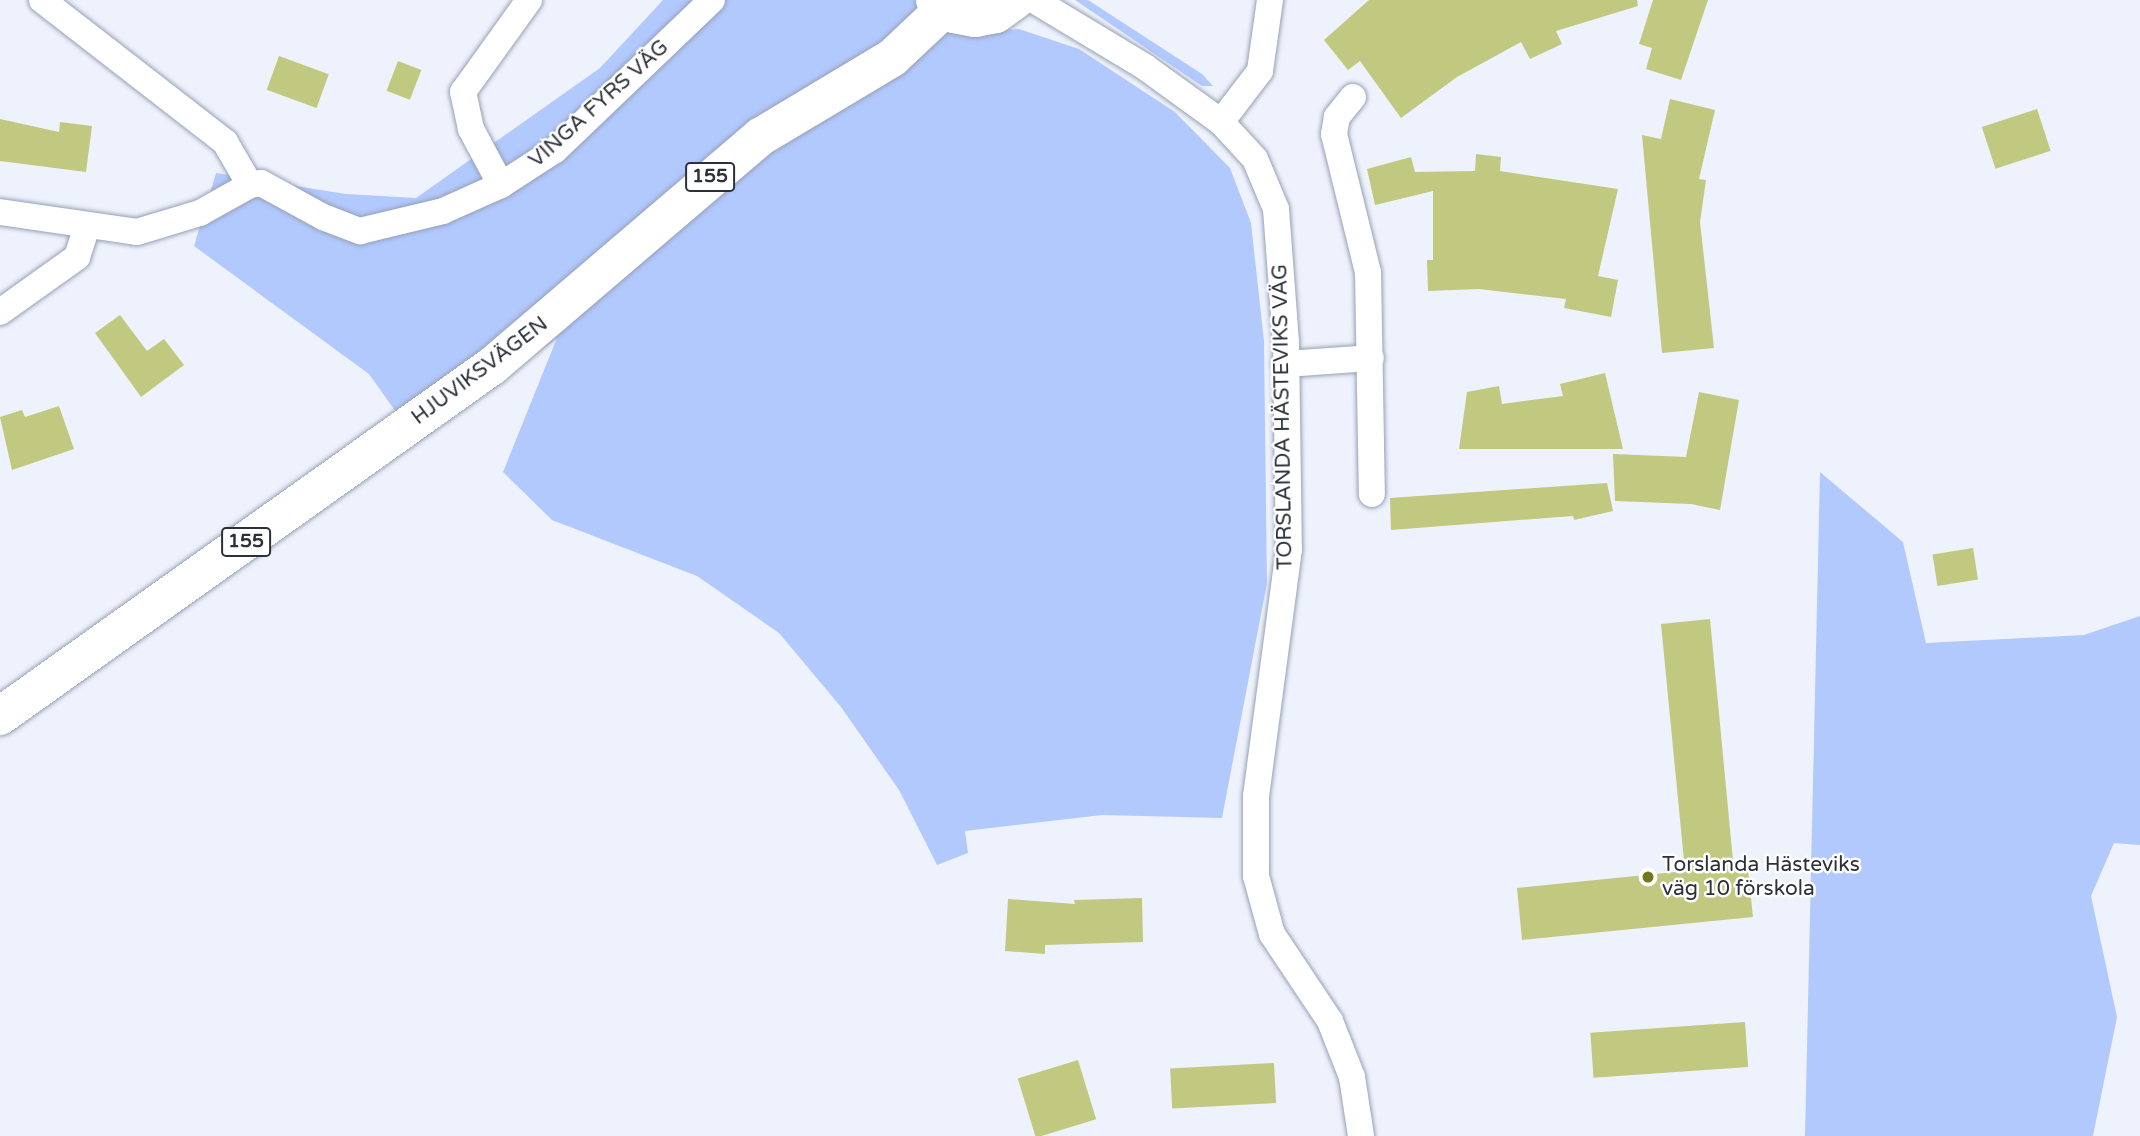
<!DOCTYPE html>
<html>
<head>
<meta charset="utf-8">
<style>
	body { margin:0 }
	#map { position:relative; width:2140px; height:1136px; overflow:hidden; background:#eef2fc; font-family:"Varela Round",sans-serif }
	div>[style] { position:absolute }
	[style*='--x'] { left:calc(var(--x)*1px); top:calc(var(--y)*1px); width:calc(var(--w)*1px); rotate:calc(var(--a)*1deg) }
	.green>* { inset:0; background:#b2c9fe }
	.building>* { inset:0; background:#c1c880; transform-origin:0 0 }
	.roads { filter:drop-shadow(0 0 2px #96a0b6) drop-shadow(0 0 2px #96a0b6) }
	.minor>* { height:26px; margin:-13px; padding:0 13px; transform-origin:13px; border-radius:13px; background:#fff }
	.primary>* { height:38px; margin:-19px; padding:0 19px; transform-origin:19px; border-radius:19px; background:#fff }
	.dots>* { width:19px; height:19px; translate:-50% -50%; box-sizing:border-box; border:4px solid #fff; border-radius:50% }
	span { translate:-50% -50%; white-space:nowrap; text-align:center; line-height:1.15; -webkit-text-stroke:5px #fff; paint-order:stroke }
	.shield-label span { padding:2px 5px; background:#fff; border:2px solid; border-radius:5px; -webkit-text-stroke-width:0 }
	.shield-label { font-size:19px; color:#2c3039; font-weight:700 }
	.street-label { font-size:21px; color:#2c3039 }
	.poi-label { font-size:21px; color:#2c3039 }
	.left { translate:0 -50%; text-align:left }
</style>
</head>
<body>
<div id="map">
	<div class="green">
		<div style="clip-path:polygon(663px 0,914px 0,972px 33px,1019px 29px,1079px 49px,1175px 112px,1230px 168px,1251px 223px,1264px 341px,1267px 583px,1222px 818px,1102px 815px,965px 831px,968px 853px,937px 865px,899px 790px,841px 707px,779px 633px,697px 576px,552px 520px,503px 472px,557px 338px,418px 443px,369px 374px,194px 246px,216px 173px,346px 194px,416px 198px,600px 68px)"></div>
		<div style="clip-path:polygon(1075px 0,1088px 0,1202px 74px,1213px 86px,1202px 86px)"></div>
		<div style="clip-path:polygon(1820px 472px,1903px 542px,1926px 643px,2084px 635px,2140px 616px,2140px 845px,2114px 843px,2091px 896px,2117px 1017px,2093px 1136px,1805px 1136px)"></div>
	</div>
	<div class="building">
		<div style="clip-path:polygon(1369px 0,1637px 0,1638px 6px,1556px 31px,1562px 44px,1530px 59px,1521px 42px,1457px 77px,1401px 118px,1360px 61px,1348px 70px,1324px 40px)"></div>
		<div style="clip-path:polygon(1653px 0,1708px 0,1681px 80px,1646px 69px,1652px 48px,1639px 44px)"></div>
		<div style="left:279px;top:56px;width:53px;height:36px;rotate:20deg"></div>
		<div style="left:398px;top:61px;width:25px;height:32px;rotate:21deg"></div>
		<div style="clip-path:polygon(1670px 99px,1715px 110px,1699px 179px,1706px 180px,1700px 222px,1714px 348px,1662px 353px,1642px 135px,1661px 139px)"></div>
		<div style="left:2037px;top:109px;width:44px;height:58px;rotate:72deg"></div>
		<div style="clip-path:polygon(0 119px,59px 132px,60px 122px,92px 126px,86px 172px,0 161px)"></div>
		<div style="clip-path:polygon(1476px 154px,1501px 157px,1500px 171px,1618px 189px,1598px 276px,1618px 280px,1611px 317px,1564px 308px,1566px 299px,1479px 289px,1428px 291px,1427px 260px,1433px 260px,1433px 191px,1375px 205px,1367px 169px,1411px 157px,1415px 172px,1475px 171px)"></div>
		<div style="clip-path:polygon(120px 315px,147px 351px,164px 339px,184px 365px,141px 397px,95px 333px)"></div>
		<div style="clip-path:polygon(1605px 373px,1623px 449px,1459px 449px,1467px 392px,1499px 386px,1502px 404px,1563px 396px,1560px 384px)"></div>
		<div style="clip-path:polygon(1699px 392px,1739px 400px,1720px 510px,1691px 504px,1615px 501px,1613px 454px,1686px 457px)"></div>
		<div style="clip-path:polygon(59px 406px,74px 449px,12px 470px,0 417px,22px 410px,25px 417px)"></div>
		<div style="clip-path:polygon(1607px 483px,1613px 511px,1574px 520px,1573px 516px,1391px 530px,1390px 498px)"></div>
		<div style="left:1973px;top:548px;width:32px;height:41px;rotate:81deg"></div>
		<div style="clip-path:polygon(1710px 619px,1734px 871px,1748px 870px,1753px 917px,1522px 940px,1517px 888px,1685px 871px,1661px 624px)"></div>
		<div style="clip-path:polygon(1142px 898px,1143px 942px,1045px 945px,1045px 954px,1005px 951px,1008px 899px,1075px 904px,1074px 900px)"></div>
		<div style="left:1745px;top:1022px;width:45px;height:155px;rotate:86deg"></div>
		<div style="left:1078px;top:1060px;width:62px;height:63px;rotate:73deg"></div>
		<div style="left:1274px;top:1063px;width:40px;height:104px;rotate:87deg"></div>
	</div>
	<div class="roads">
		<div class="minor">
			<div style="--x:42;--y:0;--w:232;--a:37.8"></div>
			<div style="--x:225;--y:142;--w:50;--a:59.8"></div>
			<div style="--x:1034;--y:0;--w:130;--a:31.1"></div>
			<div style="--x:1145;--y:67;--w:94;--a:35.9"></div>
			<div style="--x:1221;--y:122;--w:50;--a:47.4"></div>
			<div style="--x:1255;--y:159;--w:54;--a:67.2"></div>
			<div style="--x:1276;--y:209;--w:134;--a:85.7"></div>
			<div style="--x:1286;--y:343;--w:206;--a:89.2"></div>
			<div style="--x:1289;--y:549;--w:250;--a:97.6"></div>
			<div style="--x:1256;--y:797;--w:79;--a:90"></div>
			<div style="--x:1256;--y:876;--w:60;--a:74.6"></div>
			<div style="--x:1272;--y:934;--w:105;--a:56.3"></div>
			<div style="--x:1330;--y:1021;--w:60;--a:68.6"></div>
			<div style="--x:1352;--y:1077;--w:60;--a:81.3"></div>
			<div style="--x:1353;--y:97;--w:26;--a:129"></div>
			<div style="--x:1337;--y:117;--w:17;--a:100"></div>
			<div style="--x:1334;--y:134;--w:142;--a:76.2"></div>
			<div style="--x:1368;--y:272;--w:222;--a:89"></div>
			<div style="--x:1221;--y:122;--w:64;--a:-52.6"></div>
			<div style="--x:1260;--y:71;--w:72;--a:-82"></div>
			<div style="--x:501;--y:185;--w:64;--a:-118.2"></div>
			<div style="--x:471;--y:129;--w:38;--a:-102"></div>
			<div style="--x:463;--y:92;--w:113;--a:-54.3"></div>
			<div style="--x:0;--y:212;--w:138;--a:8.3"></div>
			<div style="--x:137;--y:232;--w:66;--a:-16.8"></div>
			<div style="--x:200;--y:213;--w:57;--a:-29.2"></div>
			<div style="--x:250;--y:185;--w:11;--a:-10"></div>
			<div style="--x:261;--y:183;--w:71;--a:28.7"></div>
			<div style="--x:323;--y:217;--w:40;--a:21"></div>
			<div style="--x:360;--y:231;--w:85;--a:-13.5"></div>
			<div style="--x:443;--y:211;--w:64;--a:-24.1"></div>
			<div style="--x:501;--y:185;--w:64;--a:-32.9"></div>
			<div style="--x:555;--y:150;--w:217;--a:-43.7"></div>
			<div style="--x:0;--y:312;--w:95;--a:-35.5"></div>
			<div style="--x:77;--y:257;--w:33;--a:-72"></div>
			<div style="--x:1285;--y:364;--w:86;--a:-4"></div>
		</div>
		<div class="primary">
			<div style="--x:935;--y:0;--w:24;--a:36"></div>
			<div style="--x:954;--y:14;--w:21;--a:11"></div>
			<div style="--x:975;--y:18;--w:21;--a:-11"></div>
			<div style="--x:996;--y:14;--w:24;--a:-36"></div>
			<div style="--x:0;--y:716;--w:604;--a:-35.43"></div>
			<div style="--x:492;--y:366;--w:353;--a:-40.5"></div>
			<div style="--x:760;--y:137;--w:154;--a:-30.9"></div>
			<div style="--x:892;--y:58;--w:71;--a:-43.3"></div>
		</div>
	</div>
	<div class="dots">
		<div style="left:1648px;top:877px;background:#717720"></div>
	</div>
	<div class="shield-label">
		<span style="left:710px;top:177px">155</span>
		<span style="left:246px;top:542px">155</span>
	</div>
	<div class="street-label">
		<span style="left:599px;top:104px;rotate:-42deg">VINGA FYRS VÄG</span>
		<span style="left:480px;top:371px;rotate:-37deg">HJUVIKSVÄGEN</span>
		<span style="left:1283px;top:417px;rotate:-91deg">TORSLANDA HÄSTEVIKS VÄG</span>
	</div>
	<div class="poi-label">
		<span class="left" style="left:1662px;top:877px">Torslanda Hästeviks<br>väg 10 förskola</span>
	</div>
</div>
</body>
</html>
